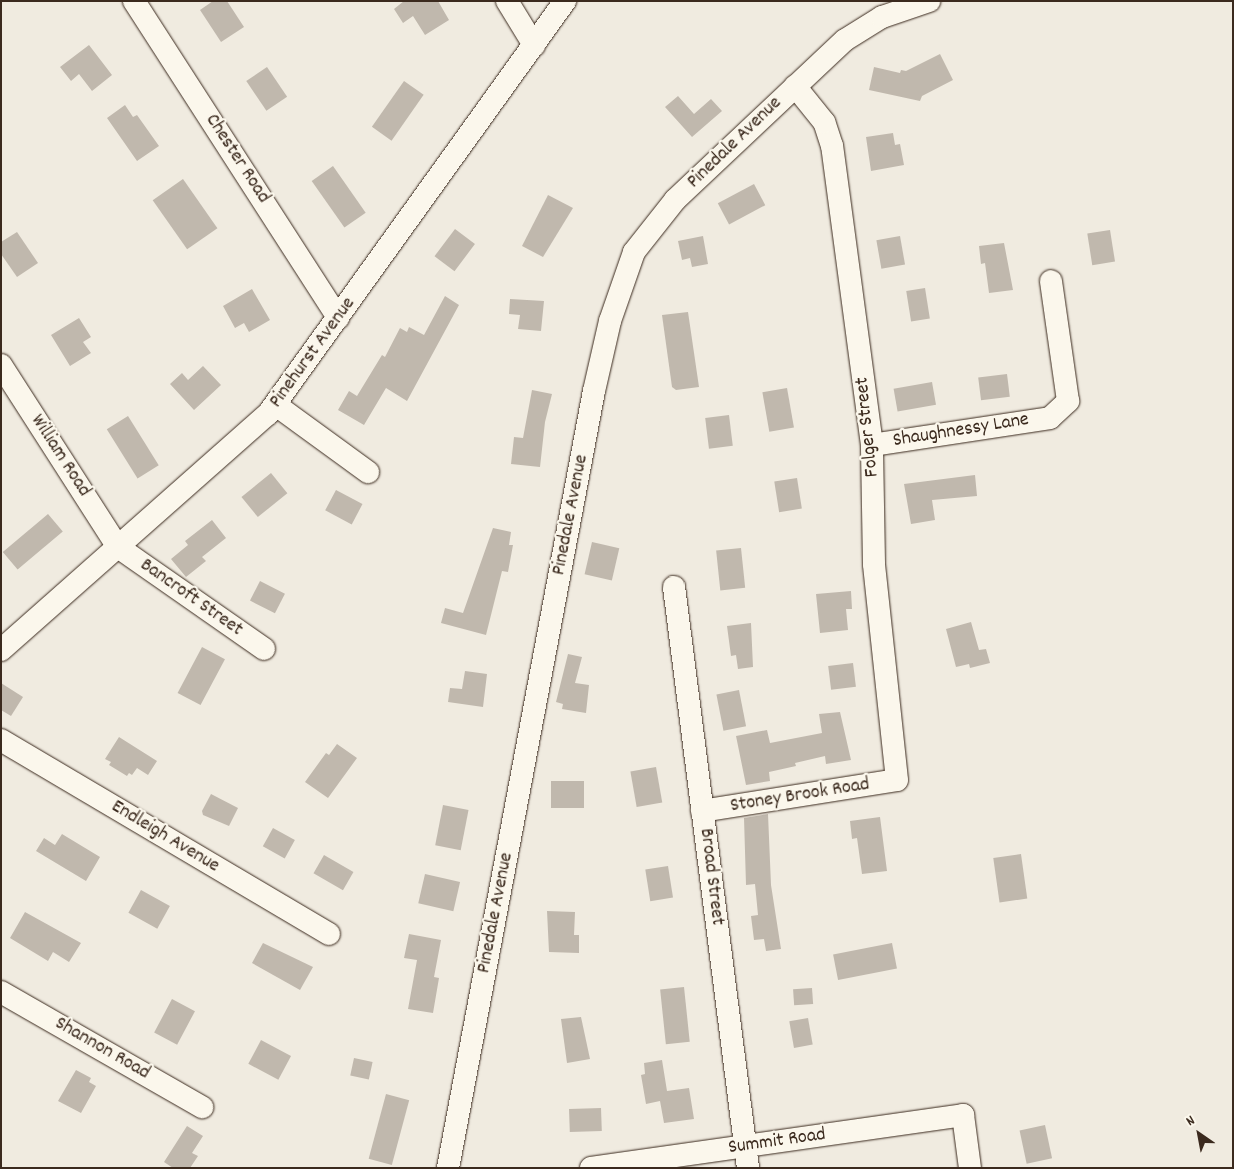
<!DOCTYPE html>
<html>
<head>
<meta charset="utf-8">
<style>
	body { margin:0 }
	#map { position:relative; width:1234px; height:1169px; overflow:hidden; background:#f0ebe0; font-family:Dekko,sans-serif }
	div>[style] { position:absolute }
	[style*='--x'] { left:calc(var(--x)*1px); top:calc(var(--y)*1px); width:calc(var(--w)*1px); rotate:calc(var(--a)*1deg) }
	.building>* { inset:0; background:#c0b8ad; transform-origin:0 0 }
	.roads { filter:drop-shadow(0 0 1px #3b2a1e) drop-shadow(0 0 1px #3b2a1e) }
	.minor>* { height:22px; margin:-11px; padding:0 11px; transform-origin:11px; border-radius:11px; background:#fbf7ec }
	span { translate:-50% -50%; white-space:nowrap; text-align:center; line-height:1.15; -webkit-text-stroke:4.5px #fbf7ec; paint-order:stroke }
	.street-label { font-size:20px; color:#3b2a1e }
	.frame { position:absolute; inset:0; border:2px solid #3b2a1e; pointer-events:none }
	.north { position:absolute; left:1174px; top:1109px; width:50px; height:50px; -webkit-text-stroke:4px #fbf7ec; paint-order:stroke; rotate:327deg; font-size:14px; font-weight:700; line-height:20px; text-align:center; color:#3b2a1e }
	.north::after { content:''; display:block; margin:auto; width:18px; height:22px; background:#3b2a1e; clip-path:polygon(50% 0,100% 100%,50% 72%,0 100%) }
</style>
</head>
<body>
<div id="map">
	<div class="building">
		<div style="clip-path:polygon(213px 1px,227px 1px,244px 27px,221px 42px,200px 10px)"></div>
		<div style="clip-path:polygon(404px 1px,438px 1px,449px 20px,425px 35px,413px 16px,403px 23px,394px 9px)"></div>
		<div style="clip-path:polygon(89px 45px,112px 75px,92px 91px,79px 74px,71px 81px,60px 67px)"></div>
		<div style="clip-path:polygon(940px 54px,953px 80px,922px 96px,920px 101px,869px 90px,874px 67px,900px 73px,901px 70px,906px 71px)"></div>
		<div style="left:267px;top:67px;width:36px;height:25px;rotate:56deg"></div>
		<div style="left:404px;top:81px;width:24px;height:56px;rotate:35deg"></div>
		<div style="clip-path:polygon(678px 96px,694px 114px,711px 99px,722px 111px,692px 137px,665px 107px)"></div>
		<div style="clip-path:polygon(125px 105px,133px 117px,137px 115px,159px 146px,137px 161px,107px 118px)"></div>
		<div style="clip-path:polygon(893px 133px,895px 145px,900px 144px,904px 165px,871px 171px,866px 137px)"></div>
		<div style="left:333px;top:166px;width:57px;height:26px;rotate:55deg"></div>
		<div style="left:183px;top:179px;width:60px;height:37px;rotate:55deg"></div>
		<div style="left:754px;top:184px;width:24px;height:41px;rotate:62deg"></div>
		<div style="clip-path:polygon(548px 195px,573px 208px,543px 257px,522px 246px)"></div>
		<div style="left:455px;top:229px;width:25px;height:34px;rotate:37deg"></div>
		<div style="left:1110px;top:230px;width:32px;height:23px;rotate:81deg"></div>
		<div style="clip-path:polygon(17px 232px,38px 263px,17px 277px,1px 254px,1px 242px)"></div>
		<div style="clip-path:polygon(703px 236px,708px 264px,692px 267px,690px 258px,682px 260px,678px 241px)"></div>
		<div style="left:900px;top:236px;width:29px;height:24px;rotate:80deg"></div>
		<div style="clip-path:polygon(1004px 243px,1013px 290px,989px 293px,985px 263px,981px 264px,979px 246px)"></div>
		<div style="left:925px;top:288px;width:31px;height:19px;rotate:81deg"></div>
		<div style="clip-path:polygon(252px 289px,270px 320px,249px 332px,244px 323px,235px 328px,223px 306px)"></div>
		<div style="clip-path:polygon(445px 296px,459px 305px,407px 401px,386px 388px,364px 425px,338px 410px,349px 391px,357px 396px,382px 355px,385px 357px,400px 328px,407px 332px,409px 327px,424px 335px)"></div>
		<div style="clip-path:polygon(510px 299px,544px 301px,541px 331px,518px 329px,520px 315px,509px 314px)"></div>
		<div style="clip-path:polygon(688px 312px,699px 387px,676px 390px,672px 387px,662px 315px)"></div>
		<div style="clip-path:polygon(79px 318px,91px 337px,83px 342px,91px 353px,70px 366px,51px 335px)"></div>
		<div style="clip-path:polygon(203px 366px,221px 385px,194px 410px,170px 384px,182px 373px,188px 380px)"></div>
		<div style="left:1007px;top:374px;width:23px;height:29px;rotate:83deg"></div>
		<div style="left:932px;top:382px;width:23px;height:39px;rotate:80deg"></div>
		<div style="left:787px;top:388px;width:40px;height:25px;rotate:80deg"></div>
		<div style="clip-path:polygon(532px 390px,552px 394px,545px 422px,540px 467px,511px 464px,514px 437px,523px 438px)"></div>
		<div style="left:729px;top:415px;width:31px;height:24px;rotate:83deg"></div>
		<div style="left:128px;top:416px;width:58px;height:25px;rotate:58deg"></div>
		<div style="left:271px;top:473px;width:26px;height:38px;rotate:51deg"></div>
		<div style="clip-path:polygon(975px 475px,977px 496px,932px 500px,935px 520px,911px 524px,904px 484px)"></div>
		<div style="left:797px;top:478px;width:31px;height:23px;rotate:81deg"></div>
		<div style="left:336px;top:490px;width:30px;height:23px;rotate:28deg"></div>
		<div style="left:48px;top:514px;width:23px;height:59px;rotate:50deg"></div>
		<div style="clip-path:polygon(212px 520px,226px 538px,202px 557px,206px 561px,186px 577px,171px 559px,188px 545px,185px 541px)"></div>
		<div style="clip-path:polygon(493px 528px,511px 532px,509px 545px,513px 545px,508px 572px,502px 571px,486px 635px,441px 623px,445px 608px,463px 613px)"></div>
		<div style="left:592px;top:542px;width:28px;height:33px;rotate:13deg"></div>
		<div style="left:741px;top:548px;width:40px;height:25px;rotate:84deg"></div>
		<div style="left:260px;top:581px;width:28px;height:22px;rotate:27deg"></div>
		<div style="clip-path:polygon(851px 591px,852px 609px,846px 609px,848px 630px,820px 633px,816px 594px)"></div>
		<div style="clip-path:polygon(971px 622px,979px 650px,986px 649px,990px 663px,970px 668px,969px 664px,956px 667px,946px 629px)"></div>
		<div style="clip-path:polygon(751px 623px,753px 667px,738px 669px,736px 655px,731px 656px,727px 626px)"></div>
		<div style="left:202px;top:647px;width:26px;height:52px;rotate:28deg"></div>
		<div style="clip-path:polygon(568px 654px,582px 657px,575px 683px,589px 685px,586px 713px,562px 709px,563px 704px,556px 702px)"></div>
		<div style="left:853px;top:663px;width:24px;height:25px;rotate:83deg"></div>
		<div style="clip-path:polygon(465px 671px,487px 674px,483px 707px,448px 702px,450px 688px,462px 689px)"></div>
		<div style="clip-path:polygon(1px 683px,23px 697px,11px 716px,1px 710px)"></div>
		<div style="left:739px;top:690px;width:37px;height:23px;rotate:79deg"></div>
		<div style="clip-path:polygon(840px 712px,851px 760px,826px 764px,825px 756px,795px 763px,796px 766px,769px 772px,770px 781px,746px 785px,736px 736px,767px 730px,770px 743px,822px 733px,819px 714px)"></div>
		<div style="clip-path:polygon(119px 737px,157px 761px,148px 775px,137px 768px,132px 775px,129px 773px,127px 776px,109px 765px,111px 762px,105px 759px)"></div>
		<div style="clip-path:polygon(337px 744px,357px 758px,328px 798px,305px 782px,326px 753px,329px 755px)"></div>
		<div style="left:656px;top:767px;width:36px;height:26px;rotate:80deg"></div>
		<div style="left:584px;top:781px;width:27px;height:33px;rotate:90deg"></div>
		<div style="clip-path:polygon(211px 794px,238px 808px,229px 826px,203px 815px,202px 811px)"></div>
		<div style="left:443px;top:805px;width:26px;height:41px;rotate:11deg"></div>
		<div style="clip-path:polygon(768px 814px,771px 885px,781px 949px,766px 951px,764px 939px,754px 940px,751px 916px,758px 915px,755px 884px,746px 885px,744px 818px)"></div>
		<div style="clip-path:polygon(880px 817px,887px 871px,862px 874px,857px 838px,852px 839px,850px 821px)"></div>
		<div style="left:273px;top:828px;width:25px;height:21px;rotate:29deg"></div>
		<div style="clip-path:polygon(62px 834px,100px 857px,86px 881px,36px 851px,44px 838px,55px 845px)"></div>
		<div style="left:1021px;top:854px;width:45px;height:28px;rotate:82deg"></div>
		<div style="left:324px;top:855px;width:34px;height:21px;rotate:30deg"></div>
		<div style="left:668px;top:866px;width:32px;height:23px;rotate:81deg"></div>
		<div style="left:425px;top:874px;width:36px;height:30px;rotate:13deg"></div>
		<div style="left:141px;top:890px;width:33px;height:26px;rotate:29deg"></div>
		<div style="clip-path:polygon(547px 911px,575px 912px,574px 935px,579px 935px,579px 953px,549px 952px)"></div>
		<div style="clip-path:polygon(25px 912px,81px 943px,69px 962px,53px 952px,48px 961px,10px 938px)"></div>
		<div style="clip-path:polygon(409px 934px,441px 940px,434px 977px,439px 978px,433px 1013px,408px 1009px,417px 960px,404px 958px)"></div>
		<div style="clip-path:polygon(263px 943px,313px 967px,300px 990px,252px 963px)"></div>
		<div style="left:892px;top:943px;width:26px;height:60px;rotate:79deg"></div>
		<div style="left:684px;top:987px;width:55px;height:24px;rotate:84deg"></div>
		<div style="left:812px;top:988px;width:16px;height:19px;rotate:86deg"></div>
		<div style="left:172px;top:999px;width:26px;height:38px;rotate:28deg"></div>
		<div style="clip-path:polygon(581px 1017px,590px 1059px,567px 1063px,561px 1019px)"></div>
		<div style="left:808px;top:1018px;width:27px;height:19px;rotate:80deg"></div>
		<div style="left:261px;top:1040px;width:34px;height:27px;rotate:28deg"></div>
		<div style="left:354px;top:1058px;width:19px;height:18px;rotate:12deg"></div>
		<div style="clip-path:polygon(662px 1060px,667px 1091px,689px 1088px,694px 1119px,664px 1123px,660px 1101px,646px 1104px,641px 1075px,645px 1074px,644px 1063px)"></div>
		<div style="clip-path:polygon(76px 1070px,91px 1078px,89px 1082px,96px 1086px,81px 1113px,58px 1101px)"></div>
		<div style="left:386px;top:1094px;width:24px;height:67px;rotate:15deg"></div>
		<div style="left:601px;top:1108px;width:23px;height:32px;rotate:88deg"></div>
		<div style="left:1045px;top:1125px;width:34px;height:26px;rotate:78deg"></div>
		<div style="clip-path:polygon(187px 1126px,203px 1136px,192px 1153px,198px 1156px,190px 1168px,173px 1168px,164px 1162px)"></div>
	</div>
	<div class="roads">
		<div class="minor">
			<div style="--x:134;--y:1;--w:377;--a:57.2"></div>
			<div style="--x:507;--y:1;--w:52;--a:58.5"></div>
			<div style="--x:1;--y:365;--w:216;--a:57.3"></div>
			<div style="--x:118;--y:547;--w:178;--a:34.9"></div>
			<div style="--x:276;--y:405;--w:114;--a:36.1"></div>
			<div style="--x:872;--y:445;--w:180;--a:-8.6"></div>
			<div style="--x:1050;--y:418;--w:25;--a:-43"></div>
			<div style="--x:1068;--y:401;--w:121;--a:-98.1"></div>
			<div style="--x:674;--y:587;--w:586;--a:82.74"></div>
			<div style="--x:1;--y:650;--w:356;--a:-41.5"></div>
			<div style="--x:268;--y:414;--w:509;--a:-54.28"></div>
			<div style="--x:1;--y:740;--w:381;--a:30.6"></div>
			<div style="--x:702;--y:811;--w:197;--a:-9"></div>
			<div style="--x:897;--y:780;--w:217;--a:-96.1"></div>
			<div style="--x:874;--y:564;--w:119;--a:-91"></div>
			<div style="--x:872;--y:445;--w:302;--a:-97.6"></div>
			<div style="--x:832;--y:146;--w:25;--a:-108"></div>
			<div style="--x:824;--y:122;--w:46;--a:-128.9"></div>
			<div style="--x:1;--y:992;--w:232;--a:29.8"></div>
			<div style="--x:448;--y:1168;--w:791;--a:-79.36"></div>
			<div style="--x:594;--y:391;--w:72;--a:-77.1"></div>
			<div style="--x:610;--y:321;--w:73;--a:-70.8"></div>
			<div style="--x:634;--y:252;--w:66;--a:-51.7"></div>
			<div style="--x:675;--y:200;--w:233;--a:-43.3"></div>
			<div style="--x:845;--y:40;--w:44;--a:-31.9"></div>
			<div style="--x:882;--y:17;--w:50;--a:-18.8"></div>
			<div style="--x:591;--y:1168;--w:376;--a:-8.1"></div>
			<div style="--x:963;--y:1115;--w:53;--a:82.5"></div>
		</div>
	</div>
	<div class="street-label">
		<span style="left:735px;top:143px;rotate:-44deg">Pinedale Avenue</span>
		<span style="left:237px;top:159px;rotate:57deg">Chester Road</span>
		<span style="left:313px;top:353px;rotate:-54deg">Pinehurst Avenue</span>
		<span style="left:868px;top:427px;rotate:-96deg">Folger Street</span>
		<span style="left:961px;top:431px;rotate:-9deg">Shaughnessy Lane</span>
		<span style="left:60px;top:456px;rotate:57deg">William Road</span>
		<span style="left:571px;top:515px;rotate:-79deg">Pinedale Avenue</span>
		<span style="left:191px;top:598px;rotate:35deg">Bancroft Street</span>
		<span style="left:800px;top:796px;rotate:-9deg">Stoney Brook Road</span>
		<span style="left:165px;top:837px;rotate:31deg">Endleigh Avenue</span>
		<span style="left:711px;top:877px;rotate:83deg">Broad Street</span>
		<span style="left:496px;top:913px;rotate:-79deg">Pinedale Avenue</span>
		<span style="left:102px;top:1049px;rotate:30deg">Shannon Road</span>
		<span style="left:777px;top:1142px;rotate:-8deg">Summit Road</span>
	</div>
	<div class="frame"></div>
	<div class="north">N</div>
</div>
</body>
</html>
